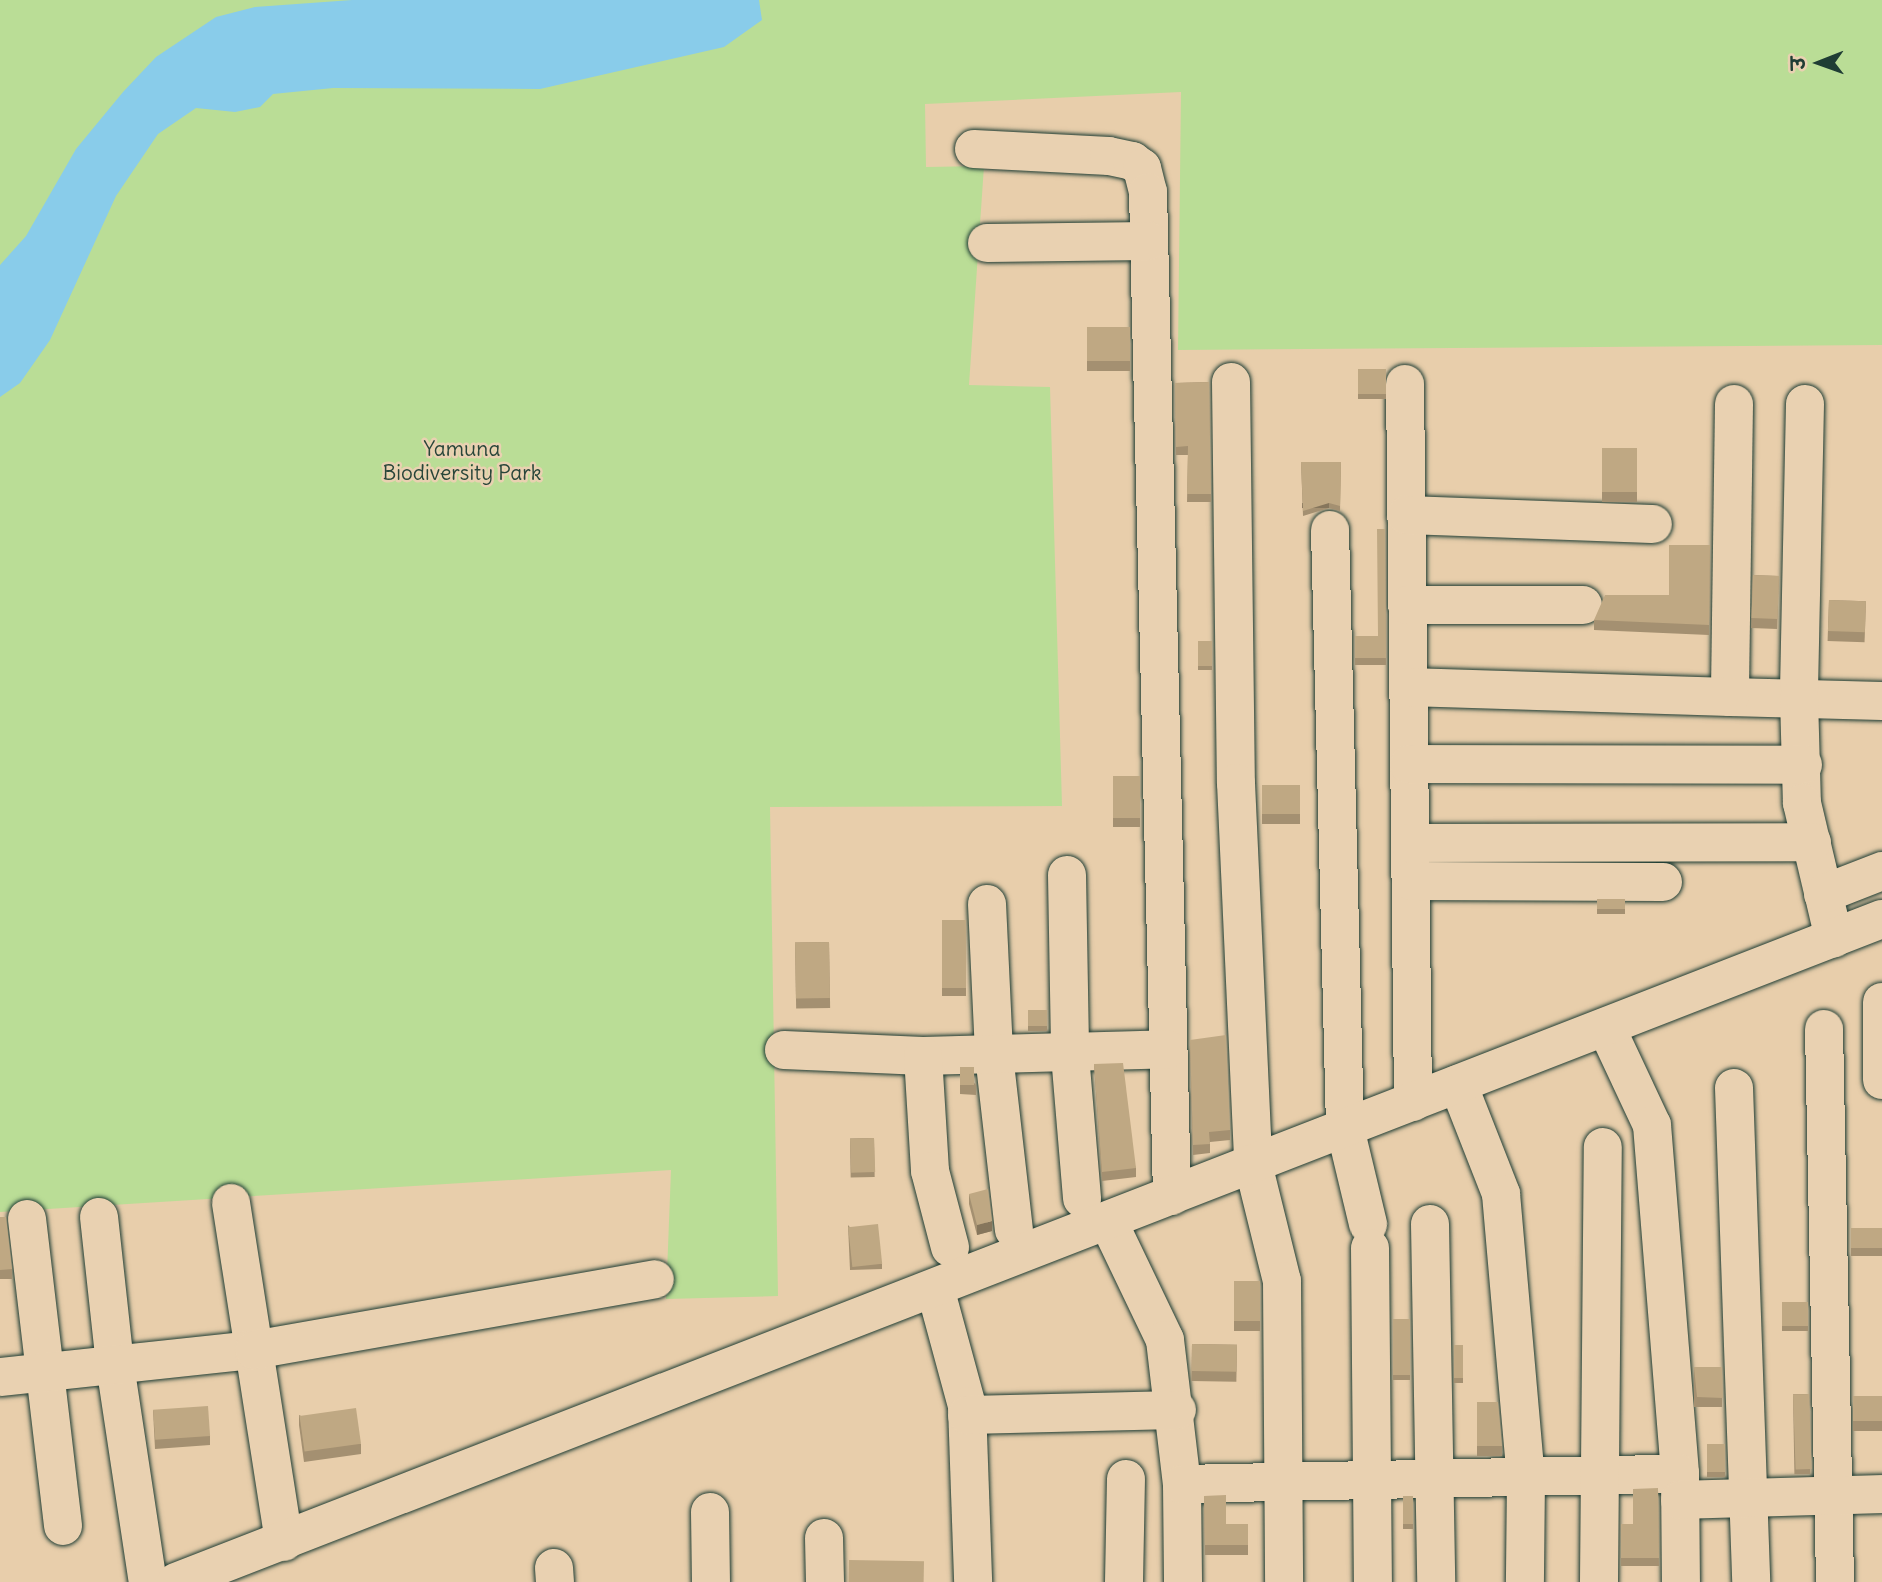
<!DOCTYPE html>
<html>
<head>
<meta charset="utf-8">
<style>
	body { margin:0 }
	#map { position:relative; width:1882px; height:1582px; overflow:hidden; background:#e8ceab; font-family:Delius,"Playpen Sans Deva",sans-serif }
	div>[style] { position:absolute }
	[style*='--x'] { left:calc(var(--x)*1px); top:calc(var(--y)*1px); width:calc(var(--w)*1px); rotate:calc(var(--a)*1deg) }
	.green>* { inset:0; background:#badd96 }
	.water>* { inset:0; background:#89ccea }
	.roads { filter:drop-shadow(0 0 2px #1f3d34) drop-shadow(0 0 2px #1f3d34) }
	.minor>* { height:38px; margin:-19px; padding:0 19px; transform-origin:19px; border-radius:19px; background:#e9d1b1 }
	.wall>* { inset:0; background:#a49071; transform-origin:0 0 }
	.shaded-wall>* { inset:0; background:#86765c; transform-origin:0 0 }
	.building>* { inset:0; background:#bfa883; transform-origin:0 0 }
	span { translate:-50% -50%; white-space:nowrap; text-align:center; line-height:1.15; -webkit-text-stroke:5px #e9d1b1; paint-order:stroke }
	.park-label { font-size:21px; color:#274539 }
	.north { position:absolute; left:1784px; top:28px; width:70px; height:70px; -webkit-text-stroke:5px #e9d1b1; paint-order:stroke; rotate:269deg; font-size:19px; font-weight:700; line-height:28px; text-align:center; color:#1f3d34 }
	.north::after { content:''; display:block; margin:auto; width:24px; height:32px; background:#1f3d34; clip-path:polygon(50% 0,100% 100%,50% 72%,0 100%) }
</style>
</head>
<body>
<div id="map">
	<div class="green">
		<div style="clip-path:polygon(0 0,1882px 0,1882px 345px,1178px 350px,1181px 92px,925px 104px,926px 167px,984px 166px,969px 385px,1050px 387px,1062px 806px,770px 807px,778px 1296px,666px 1299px,671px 1170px,0 1212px)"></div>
	</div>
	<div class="water">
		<div style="clip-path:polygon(352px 0,759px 0,762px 20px,724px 47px,540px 89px,333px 88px,273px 94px,260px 107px,235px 112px,196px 108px,158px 134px,116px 196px,50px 340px,20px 383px,0 397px,0 265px,26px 236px,76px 149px,123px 92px,156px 57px,216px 17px,255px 7px)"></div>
	</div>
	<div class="roads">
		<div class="minor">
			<div style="--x:974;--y:149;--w:135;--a:3"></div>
			<div style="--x:1109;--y:156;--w:24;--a:12"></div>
			<div style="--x:1132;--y:161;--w:12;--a:35"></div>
			<div style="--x:1142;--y:168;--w:25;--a:76"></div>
			<div style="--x:1148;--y:192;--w:1004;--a:88.63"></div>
			<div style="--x:987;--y:243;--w:162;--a:-0.7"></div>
			<div style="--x:1231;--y:382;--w:401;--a:89.3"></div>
			<div style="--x:1236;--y:783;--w:381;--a:87.4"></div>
			<div style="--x:1253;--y:1164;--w:121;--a:76.1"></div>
			<div style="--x:1282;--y:1281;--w:301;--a:89.6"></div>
			<div style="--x:1405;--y:384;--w:718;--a:89.36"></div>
			<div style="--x:1734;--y:404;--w:293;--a:90.8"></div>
			<div style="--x:1730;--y:697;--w:152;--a:1.5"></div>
			<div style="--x:1805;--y:404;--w:294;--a:91.2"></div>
			<div style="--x:1799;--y:698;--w:105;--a:88.4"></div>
			<div style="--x:1802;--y:803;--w:139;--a:76.7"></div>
			<div style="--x:1406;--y:515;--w:247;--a:2.1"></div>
			<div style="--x:1330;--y:530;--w:598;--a:88.56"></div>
			<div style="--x:1345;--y:1128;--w:99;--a:76.5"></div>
			<div style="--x:1407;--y:605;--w:176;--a:0"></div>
			<div style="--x:1408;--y:687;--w:322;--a:1.8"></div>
			<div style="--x:1409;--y:764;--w:394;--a:0.1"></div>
			<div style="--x:1410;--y:843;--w:402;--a:-0.1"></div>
			<div style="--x:1067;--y:875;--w:180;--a:89"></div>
			<div style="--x:1070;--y:1055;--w:144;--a:85.2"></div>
			<div style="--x:1411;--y:881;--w:252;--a:0.2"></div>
			<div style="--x:1823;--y:894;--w:63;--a:-21.3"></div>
			<div style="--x:987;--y:904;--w:151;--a:87.3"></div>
			<div style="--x:994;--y:1055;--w:176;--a:83.5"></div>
			<div style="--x:1882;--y:1002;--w:78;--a:90"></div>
			<div style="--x:1606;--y:1027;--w:108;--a:64.9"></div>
			<div style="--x:1652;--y:1125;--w:350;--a:85.4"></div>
			<div style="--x:1680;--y:1474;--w:108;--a:89.5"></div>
			<div style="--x:1824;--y:1029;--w:553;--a:88.86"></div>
			<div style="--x:784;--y:1050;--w:139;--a:2.5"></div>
			<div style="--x:923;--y:1056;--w:245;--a:-1.6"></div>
			<div style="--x:923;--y:1056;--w:115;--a:86.5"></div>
			<div style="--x:930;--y:1171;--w:79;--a:75.3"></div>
			<div style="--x:1458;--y:1084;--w:118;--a:68.6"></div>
			<div style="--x:1501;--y:1194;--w:285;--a:85"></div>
			<div style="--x:1526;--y:1478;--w:104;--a:90.6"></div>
			<div style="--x:1734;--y:1088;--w:494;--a:88"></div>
			<div style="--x:231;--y:1203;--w:343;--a:81.1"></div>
			<div style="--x:99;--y:1217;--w:149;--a:83.8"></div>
			<div style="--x:115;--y:1365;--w:219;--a:81.4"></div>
			<div style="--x:27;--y:1219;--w:309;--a:83.3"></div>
			<div style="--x:1108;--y:1221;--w:132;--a:64.4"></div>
			<div style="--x:1165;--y:1340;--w:145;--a:83.3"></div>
			<div style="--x:1182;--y:1484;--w:98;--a:89.4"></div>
			<div style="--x:1430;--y:1224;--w:358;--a:89"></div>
			<div style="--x:1370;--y:1248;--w:334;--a:89.5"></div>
			<div style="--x:935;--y:1288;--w:122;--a:74.8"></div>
			<div style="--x:967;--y:1406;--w:176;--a:88"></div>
			<div style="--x:0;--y:1377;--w:255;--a:-6.1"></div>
			<div style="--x:254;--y:1350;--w:407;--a:-10"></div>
			<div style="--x:967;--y:1415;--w:210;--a:-1.4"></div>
			<div style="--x:1182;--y:1484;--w:498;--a:-1.2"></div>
			<div style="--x:1680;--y:1500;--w:202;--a:-1.7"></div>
			<div style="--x:710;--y:1512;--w:70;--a:89.2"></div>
			<div style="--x:824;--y:1538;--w:44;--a:88.7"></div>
			<div style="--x:554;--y:1568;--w:14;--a:86"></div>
			<div style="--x:176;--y:1582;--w:1830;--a:-21.24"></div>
			<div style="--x:1124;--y:1582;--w:103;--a:-88.9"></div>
			<div style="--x:1599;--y:1582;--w:435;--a:-89.5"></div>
		</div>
	</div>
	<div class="wall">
		<div style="left:1130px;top:327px;width:44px;height:43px;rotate:90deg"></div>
		<div style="left:1358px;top:369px;width:28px;height:30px"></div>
		<div style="clip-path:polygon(1209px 382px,1211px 502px,1187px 502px,1188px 455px,1176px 455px,1175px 383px)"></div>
		<div style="left:1637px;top:448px;width:54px;height:35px;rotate:90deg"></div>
		<div style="clip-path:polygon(1301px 462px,1341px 462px,1340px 511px,1329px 508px,1303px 516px)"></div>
		<div style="clip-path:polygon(1385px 529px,1386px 665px,1355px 665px,1355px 636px,1378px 636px)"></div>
		<div style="clip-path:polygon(1710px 545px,1709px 635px,1594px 630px,1594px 620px,1669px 595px)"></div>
		<div style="left:1753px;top:575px;width:26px;height:53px;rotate:2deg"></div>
		<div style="left:1829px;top:600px;width:37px;height:41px;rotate:2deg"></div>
		<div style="left:1198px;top:641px;width:14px;height:29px"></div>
		<div style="left:1113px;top:776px;width:27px;height:51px"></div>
		<div style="left:1262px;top:785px;width:38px;height:39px"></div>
		<div style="left:1597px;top:899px;width:28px;height:15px"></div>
		<div style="left:942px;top:920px;width:24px;height:76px"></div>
		<div style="left:829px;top:942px;width:66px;height:34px;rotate:89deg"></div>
		<div style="left:1028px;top:1010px;width:19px;height:21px"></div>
		<div style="clip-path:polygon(1190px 1040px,1230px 1130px,1230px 1140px,1210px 1142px,1210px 1153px,1193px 1155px)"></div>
		<div style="clip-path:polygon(1094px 1064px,1136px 1168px,1136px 1177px,1102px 1181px)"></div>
		<div style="clip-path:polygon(960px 1067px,976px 1085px,976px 1095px,960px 1094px)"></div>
		<div style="left:874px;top:1138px;width:39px;height:24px;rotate:89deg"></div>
		<div style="clip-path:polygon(969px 1194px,992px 1231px,977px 1235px,969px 1204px)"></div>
		<div style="clip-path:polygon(0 1217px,12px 1269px,12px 1279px,0 1279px)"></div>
		<div style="clip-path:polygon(848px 1225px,882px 1264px,882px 1269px,850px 1270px)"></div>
		<div style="left:1851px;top:1228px;width:31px;height:28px"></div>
		<div style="left:1234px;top:1281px;width:26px;height:50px"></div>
		<div style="left:1808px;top:1302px;width:29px;height:26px;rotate:90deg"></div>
		<div style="left:1393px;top:1319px;width:17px;height:61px"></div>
		<div style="left:1192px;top:1344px;width:45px;height:37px;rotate:1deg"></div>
		<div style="left:1454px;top:1345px;width:9px;height:38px"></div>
		<div style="left:1694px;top:1367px;width:28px;height:40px"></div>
		<div style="left:1809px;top:1394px;width:80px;height:16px;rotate:89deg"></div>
		<div style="left:1853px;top:1396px;width:29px;height:35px"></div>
		<div style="clip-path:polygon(1477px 1402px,1502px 1446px,1502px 1456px,1477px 1456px)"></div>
		<div style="clip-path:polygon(153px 1410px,210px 1436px,210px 1445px,155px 1449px)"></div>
		<div style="clip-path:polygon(299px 1415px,361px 1444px,361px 1454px,304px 1462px,299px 1425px)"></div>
		<div style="left:1707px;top:1444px;width:18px;height:33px"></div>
		<div style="clip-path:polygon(1658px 1488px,1659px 1566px,1621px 1566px,1621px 1524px,1633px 1524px)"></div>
		<div style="clip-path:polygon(1204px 1496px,1226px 1524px,1248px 1524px,1248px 1555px,1205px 1555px)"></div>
		<div style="left:1413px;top:1496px;width:33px;height:10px;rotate:90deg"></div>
	</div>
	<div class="shaded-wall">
		<div style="left:1329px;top:503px;width:5px;height:27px;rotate:90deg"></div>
		<div style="clip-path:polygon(992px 1221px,992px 1231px,977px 1235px,977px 1225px)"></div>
	</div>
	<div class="building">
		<div style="left:1130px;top:327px;width:34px;height:43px;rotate:90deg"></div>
		<div style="left:1358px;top:369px;width:28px;height:25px"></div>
		<div style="clip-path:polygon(1209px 382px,1211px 494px,1187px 494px,1188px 446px,1176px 447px,1175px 383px)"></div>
		<div style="left:1637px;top:448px;width:44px;height:35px;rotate:90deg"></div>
		<div style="clip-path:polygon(1301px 462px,1341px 462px,1340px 506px,1329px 503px,1303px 511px)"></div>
		<div style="clip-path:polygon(1377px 529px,1385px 529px,1386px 658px,1355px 658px,1355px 636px,1378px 636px)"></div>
		<div style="clip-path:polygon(1669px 545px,1710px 545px,1709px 625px,1594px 620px,1605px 595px,1669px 595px)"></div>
		<div style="left:1753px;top:575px;width:26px;height:43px;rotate:2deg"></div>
		<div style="left:1829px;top:600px;width:37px;height:31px;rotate:2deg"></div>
		<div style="left:1198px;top:641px;width:14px;height:25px"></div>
		<div style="left:1113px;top:776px;width:27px;height:42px"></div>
		<div style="left:1262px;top:785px;width:38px;height:29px"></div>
		<div style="left:1597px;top:899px;width:28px;height:10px"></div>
		<div style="left:942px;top:920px;width:24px;height:68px"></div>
		<div style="left:829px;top:942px;width:56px;height:34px;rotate:89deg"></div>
		<div style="left:1028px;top:1010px;width:19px;height:16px"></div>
		<div style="clip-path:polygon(1226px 1035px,1230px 1130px,1209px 1132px,1210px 1144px,1193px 1145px,1190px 1040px)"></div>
		<div style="clip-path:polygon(1123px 1063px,1136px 1168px,1102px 1172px,1094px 1064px)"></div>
		<div style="left:960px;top:1067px;width:14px;height:18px"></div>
		<div style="left:874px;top:1138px;width:34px;height:24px;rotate:88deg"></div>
		<div style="clip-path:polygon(988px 1189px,992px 1221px,977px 1225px,969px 1194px)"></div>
		<div style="clip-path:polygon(0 1217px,6px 1217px,12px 1269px,0 1270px)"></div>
		<div style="left:878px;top:1224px;width:40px;height:30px;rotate:84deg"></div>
		<div style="left:1851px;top:1228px;width:31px;height:20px"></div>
		<div style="left:1234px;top:1281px;width:26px;height:40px"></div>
		<div style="left:1808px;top:1302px;width:24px;height:26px;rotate:90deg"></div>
		<div style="left:1393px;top:1319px;width:17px;height:56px"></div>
		<div style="left:1192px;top:1344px;width:45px;height:27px;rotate:1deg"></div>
		<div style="left:1454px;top:1345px;width:9px;height:33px"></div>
		<div style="clip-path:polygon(1694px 1367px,1722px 1367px,1723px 1398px,1697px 1397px)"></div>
		<div style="left:1809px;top:1394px;width:75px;height:16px;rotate:88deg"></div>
		<div style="left:1853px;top:1396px;width:29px;height:25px"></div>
		<div style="clip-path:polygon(1477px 1402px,1498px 1402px,1502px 1446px,1477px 1446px)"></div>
		<div style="left:208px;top:1406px;width:30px;height:55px;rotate:86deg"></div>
		<div style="left:356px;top:1408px;width:36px;height:57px;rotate:82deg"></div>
		<div style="left:1707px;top:1444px;width:18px;height:28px"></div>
		<div style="clip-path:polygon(1658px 1488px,1659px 1558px,1621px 1558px,1621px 1524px,1633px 1524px,1633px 1489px)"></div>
		<div style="clip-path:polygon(1226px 1495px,1226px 1524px,1248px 1524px,1248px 1545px,1205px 1545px,1204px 1496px)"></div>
		<div style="left:1413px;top:1496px;width:28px;height:10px;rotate:90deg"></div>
		<div style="left:849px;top:1560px;width:75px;height:22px;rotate:1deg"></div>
	</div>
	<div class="park-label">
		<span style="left:462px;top:461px">Yamuna<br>Biodiversity Park</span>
	</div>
	<div class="north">उ</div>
</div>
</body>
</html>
